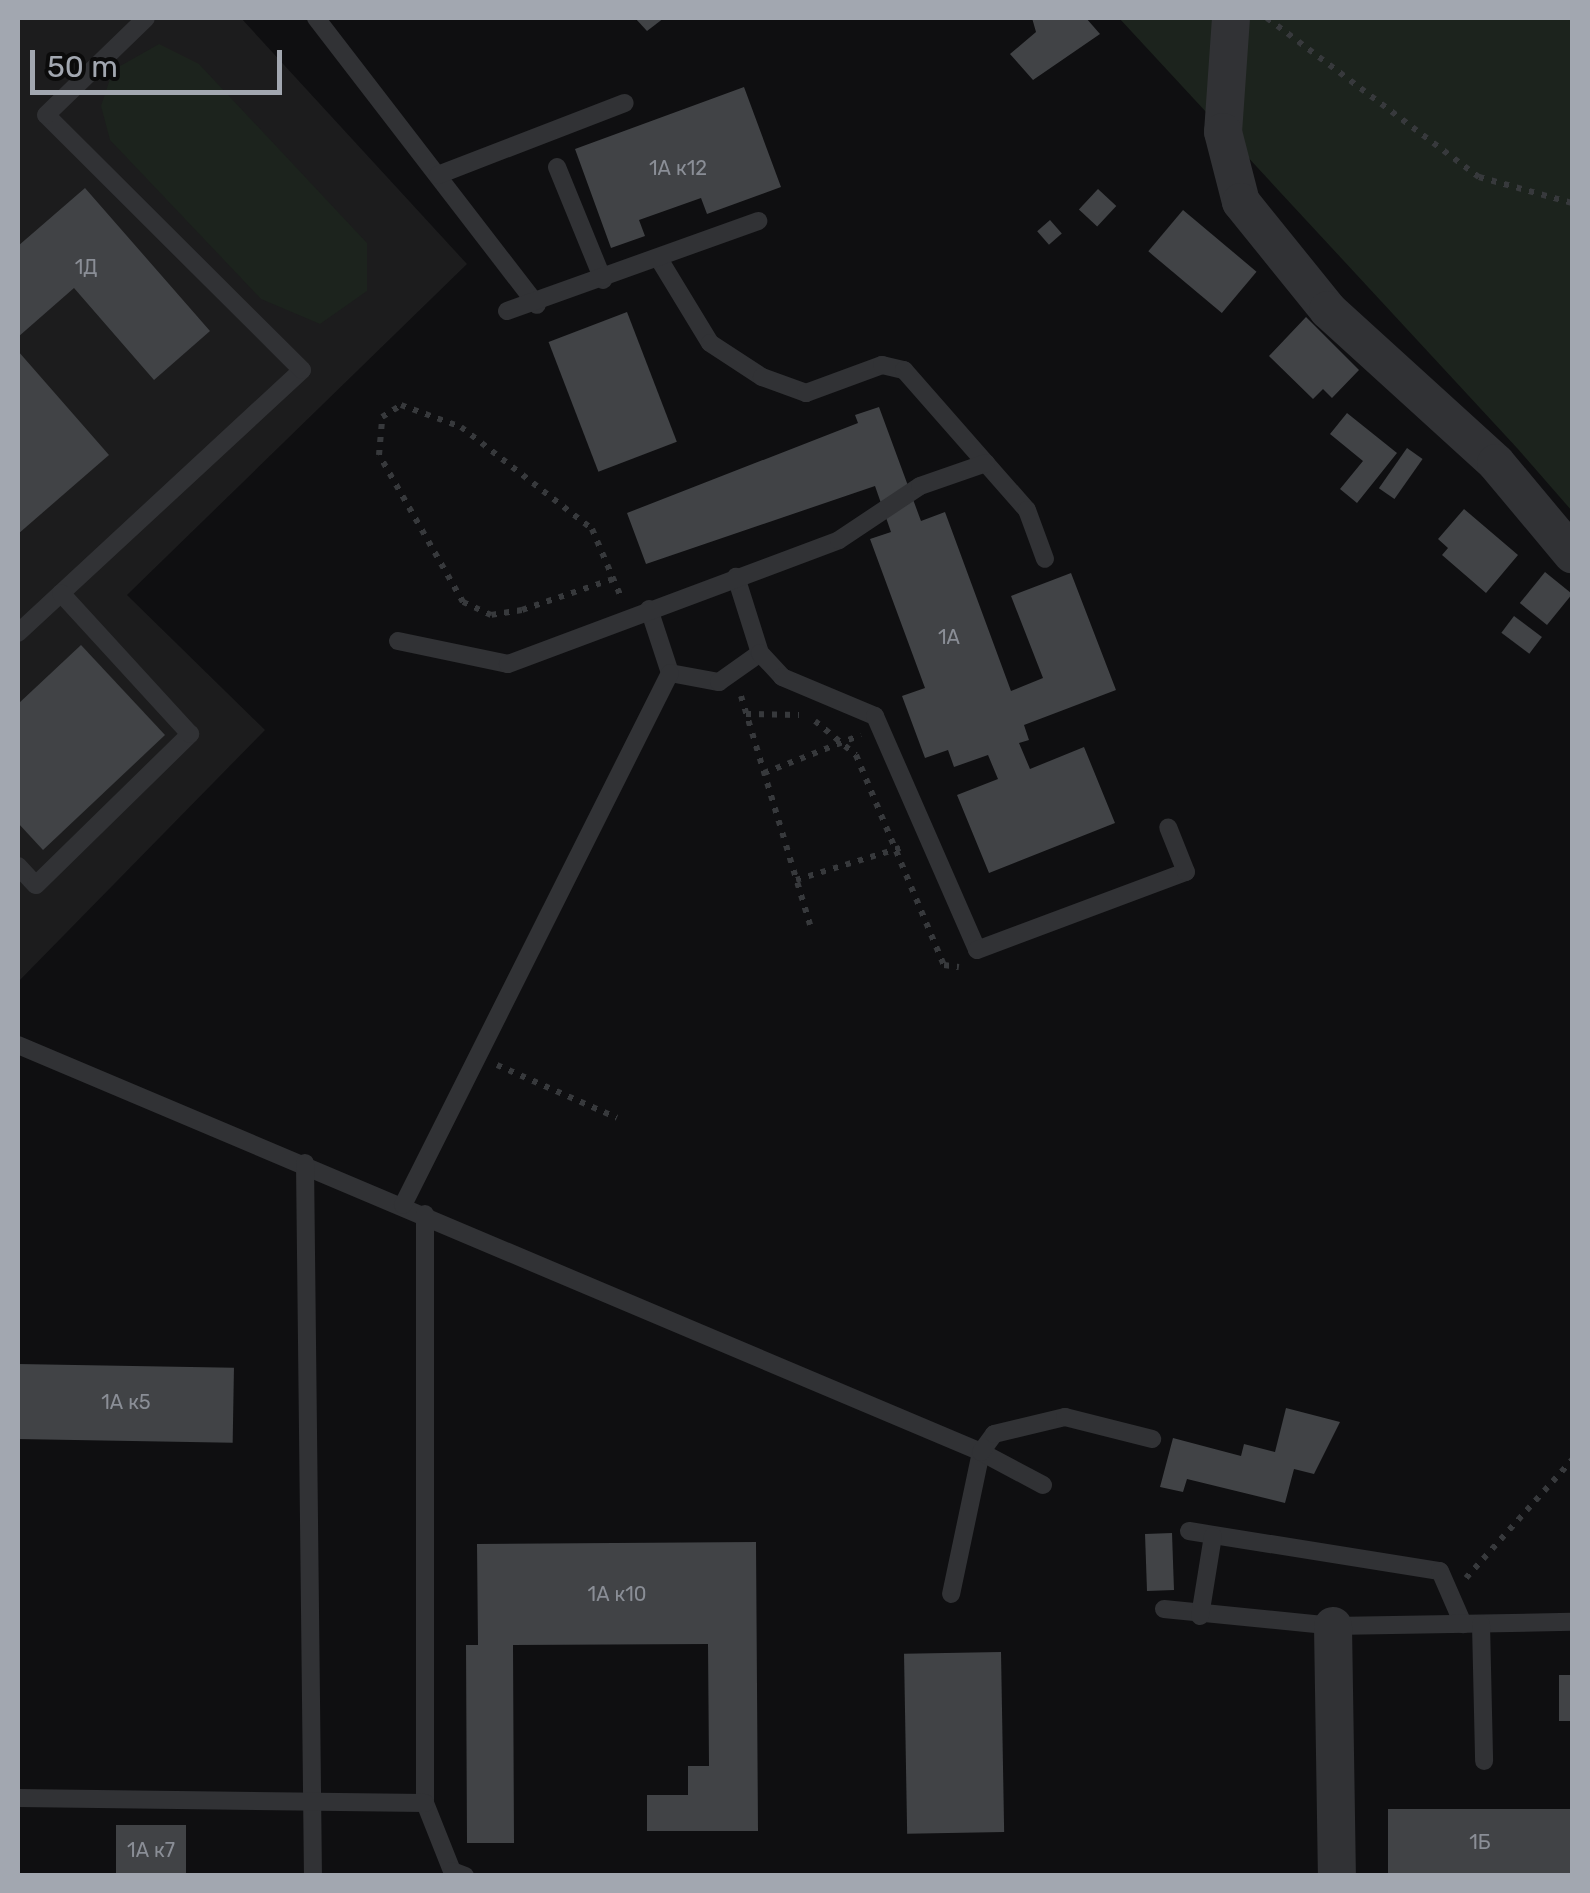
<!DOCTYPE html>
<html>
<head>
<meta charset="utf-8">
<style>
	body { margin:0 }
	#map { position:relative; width:1590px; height:1893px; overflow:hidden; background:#0f0f11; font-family:Rubik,sans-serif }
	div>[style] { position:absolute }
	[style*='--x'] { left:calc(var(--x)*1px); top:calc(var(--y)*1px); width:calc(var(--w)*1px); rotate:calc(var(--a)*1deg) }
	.built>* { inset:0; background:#1c1c1d }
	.green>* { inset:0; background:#1c231d }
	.building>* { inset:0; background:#414346; transform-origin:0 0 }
	.path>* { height:6px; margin-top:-3px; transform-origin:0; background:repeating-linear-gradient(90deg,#37393c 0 5px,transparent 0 13px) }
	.lane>* { height:18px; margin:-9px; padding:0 9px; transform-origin:9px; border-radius:9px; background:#313235 }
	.street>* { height:38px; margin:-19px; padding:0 19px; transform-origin:19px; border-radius:19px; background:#313235 }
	span { translate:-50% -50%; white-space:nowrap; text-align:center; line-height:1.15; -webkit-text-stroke:9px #0b0b0b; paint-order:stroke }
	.number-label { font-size:20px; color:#8a8e96 }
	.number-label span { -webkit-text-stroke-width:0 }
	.frame { position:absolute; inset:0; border:20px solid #a2a7b0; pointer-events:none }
	.scale { position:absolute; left:30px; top:50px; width:252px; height:45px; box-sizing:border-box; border:5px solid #a2a7b0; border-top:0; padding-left:12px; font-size:30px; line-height:35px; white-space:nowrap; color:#a2a7b0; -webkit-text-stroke:8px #0b0b0b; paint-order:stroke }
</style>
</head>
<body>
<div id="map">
	<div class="built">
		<div style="clip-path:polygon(18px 18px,241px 18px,467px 264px,127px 595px,265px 730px,18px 982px)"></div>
	</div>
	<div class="green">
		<div style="clip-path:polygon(1119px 18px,1572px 18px,1572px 511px,1517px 448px)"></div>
		<div style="clip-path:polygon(159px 44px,199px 64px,367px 243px,367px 291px,320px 324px,261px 299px,110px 140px,101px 106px,113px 70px)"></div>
	</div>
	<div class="building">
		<div style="clip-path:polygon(635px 18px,664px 18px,647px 31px)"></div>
		<div style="clip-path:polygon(1032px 18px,1086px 18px,1100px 34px,1033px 80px,1010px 54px,1036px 32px)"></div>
		<div style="clip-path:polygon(744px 87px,781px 187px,707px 214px,701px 198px,639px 220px,645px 236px,611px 248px,575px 149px)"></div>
		<div style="clip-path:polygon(85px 188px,210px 331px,154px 380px,74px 288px,18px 337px,18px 246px)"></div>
		<div style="left:1098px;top:189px;width:25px;height:28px;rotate:43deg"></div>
		<div style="left:1183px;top:210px;width:96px;height:54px;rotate:40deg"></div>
		<div style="left:1050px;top:220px;width:18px;height:17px;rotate:49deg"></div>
		<div style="left:627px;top:312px;width:139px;height:84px;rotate:69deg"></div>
		<div style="clip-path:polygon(1306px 317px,1359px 370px,1332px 398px,1323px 389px,1313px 399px,1269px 356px)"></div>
		<div style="clip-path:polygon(18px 351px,109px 455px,18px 534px)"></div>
		<div style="clip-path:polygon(879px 407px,921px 521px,945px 512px,1011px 691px,1043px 678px,1011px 596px,1071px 573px,1116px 690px,1024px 725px,1029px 740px,1019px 743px,1030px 769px,1084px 747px,1115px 823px,989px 873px,957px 795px,998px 779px,988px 755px,954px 767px,948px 750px,925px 758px,902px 696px,925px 688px,870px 539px,891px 532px,875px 486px,646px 564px,627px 513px,858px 423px,855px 415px)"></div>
		<div style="clip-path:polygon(1347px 413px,1397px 453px,1357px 503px,1340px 489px,1363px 461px,1330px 434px)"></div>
		<div style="left:1407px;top:448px;width:19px;height:49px;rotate:35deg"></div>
		<div style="clip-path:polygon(1464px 509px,1518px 555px,1486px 593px,1442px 555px,1448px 548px,1438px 539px)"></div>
		<div style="left:1545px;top:572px;width:35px;height:40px;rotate:39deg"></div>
		<div style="left:1514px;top:616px;width:35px;height:21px;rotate:37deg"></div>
		<div style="clip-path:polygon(81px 645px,165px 735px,43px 850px,18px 823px,18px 704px)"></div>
		<div style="left:18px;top:1364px;width:216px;height:75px;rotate:1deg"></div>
		<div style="clip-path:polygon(1286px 1408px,1340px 1422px,1314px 1474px,1294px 1469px,1285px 1503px,1187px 1479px,1183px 1492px,1160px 1487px,1173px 1438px,1241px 1456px,1244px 1444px,1275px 1452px)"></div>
		<div style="left:1172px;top:1533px;width:57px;height:27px;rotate:88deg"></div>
		<div style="clip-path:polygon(756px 1542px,758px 1831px,647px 1831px,647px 1795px,688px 1795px,688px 1766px,709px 1766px,708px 1644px,513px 1645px,514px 1843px,467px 1843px,466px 1645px,478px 1645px,477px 1544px)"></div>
		<div style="left:1001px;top:1652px;width:180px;height:97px;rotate:89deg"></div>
		<div style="left:1559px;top:1675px;width:13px;height:46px"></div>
		<div style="left:1388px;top:1809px;width:184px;height:67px"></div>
		<div style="left:116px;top:1825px;width:70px;height:51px"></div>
	</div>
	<div class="path">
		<div style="--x:1267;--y:18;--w:265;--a:36.9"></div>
		<div style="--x:1479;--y:177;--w:97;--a:15.6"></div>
		<div style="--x:613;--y:579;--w:96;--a:161.2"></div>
		<div style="--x:522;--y:610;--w:31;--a:171"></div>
		<div style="--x:491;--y:615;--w:31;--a:-155"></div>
		<div style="--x:463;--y:602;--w:169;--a:-119.7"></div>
		<div style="--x:379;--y:455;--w:38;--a:-85"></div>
		<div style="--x:382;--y:417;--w:22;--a:-32"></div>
		<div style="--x:401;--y:405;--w:64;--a:20.1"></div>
		<div style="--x:461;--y:427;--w:166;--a:37.9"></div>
		<div style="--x:592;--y:529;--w:74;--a:66.9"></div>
		<div style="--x:741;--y:696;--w:239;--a:73.2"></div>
		<div style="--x:746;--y:714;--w:53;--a:1.1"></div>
		<div style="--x:815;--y:721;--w:53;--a:39.7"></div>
		<div style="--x:856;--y:755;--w:228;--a:67.3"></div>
		<div style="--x:944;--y:965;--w:15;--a:8"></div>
		<div style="--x:764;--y:773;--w:104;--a:-21.4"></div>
		<div style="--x:796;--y:880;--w:109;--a:-17.1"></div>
		<div style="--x:497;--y:1065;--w:131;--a:23.8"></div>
		<div style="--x:1466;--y:1578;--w:159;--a:-48.1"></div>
	</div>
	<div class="lane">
		<div style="--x:316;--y:18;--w:362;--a:52.4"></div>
		<div style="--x:557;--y:167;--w:122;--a:67.8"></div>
		<div style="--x:438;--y:175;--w:200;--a:-21.1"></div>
		<div style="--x:659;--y:259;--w:98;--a:58.7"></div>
		<div style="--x:710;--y:343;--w:62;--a:33.2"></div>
		<div style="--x:762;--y:377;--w:47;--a:20"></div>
		<div style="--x:806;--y:393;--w:81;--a:-20.2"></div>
		<div style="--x:882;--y:365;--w:23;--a:13"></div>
		<div style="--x:904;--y:370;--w:186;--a:48.7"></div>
		<div style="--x:1027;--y:510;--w:52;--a:69.8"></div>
		<div style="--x:507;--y:311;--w:267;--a:-19.7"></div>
		<div style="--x:649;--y:609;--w:67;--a:71.8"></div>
		<div style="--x:670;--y:673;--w:50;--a:10.4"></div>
		<div style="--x:719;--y:682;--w:50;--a:-35.3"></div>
		<div style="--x:760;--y:653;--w:80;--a:-107.5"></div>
		<div style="--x:18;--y:633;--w:387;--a:-42.8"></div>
		<div style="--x:302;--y:370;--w:361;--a:-135.1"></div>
		<div style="--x:46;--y:115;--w:139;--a:-44.1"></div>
		<div style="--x:398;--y:641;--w:112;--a:11.8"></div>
		<div style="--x:508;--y:664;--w:353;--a:-20.5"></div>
		<div style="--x:839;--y:540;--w:97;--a:-33.7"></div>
		<div style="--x:920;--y:486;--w:70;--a:-19.2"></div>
		<div style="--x:760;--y:653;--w:33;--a:47"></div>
		<div style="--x:782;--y:677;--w:101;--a:22.8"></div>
		<div style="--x:875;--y:716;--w:255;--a:66.4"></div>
		<div style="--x:977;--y:950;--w:223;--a:-20.5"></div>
		<div style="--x:1186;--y:872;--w:48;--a:-111.8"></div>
		<div style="--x:18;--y:866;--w:26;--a:47"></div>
		<div style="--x:36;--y:885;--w:216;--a:-44.4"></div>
		<div style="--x:190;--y:734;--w:191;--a:-132.5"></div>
		<div style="--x:18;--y:1045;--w:1045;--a:22.91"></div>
		<div style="--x:981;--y:1452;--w:145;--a:101.9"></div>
		<div style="--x:305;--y:1163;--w:713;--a:89.36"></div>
		<div style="--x:403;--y:1205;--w:595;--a:-63.35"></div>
		<div style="--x:425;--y:1214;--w:589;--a:90"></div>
		<div style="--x:425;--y:1803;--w:73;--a:68.3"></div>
		<div style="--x:452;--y:1871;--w:14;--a:21"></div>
		<div style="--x:1043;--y:1485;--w:70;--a:-152"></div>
		<div style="--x:981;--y:1452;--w:22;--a:-54"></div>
		<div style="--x:994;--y:1434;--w:73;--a:-13.5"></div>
		<div style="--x:1065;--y:1417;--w:90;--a:14.2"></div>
		<div style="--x:1189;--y:1531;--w:254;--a:9.1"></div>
		<div style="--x:1440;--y:1571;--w:58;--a:66.5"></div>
		<div style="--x:1164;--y:1609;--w:170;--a:5.7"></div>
		<div style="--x:1333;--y:1626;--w:239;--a:-1"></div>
		<div style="--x:1200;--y:1616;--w:81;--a:-80.8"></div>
		<div style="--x:1481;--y:1624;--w:137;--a:88.7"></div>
		<div style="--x:18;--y:1798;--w:407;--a:0.7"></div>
	</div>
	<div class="street">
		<div style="--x:1231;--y:18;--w:114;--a:94"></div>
		<div style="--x:1223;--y:132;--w:72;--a:75.6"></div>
		<div style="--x:1241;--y:202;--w:139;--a:51.1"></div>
		<div style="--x:1328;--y:310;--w:227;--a:42.3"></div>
		<div style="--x:1496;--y:463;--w:119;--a:50.1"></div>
		<div style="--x:1333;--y:1626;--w:250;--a:89.1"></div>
	</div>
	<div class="number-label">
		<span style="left:678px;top:168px">1А к12</span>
		<span style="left:86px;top:267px">1Д</span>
		<span style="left:949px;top:637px">1А</span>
		<span style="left:126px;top:1402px">1А к5</span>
		<span style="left:617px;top:1594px">1А к10</span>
		<span style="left:1480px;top:1842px">1Б</span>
		<span style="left:151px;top:1850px">1А к7</span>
	</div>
	<div class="frame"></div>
	<div class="scale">50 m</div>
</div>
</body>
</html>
